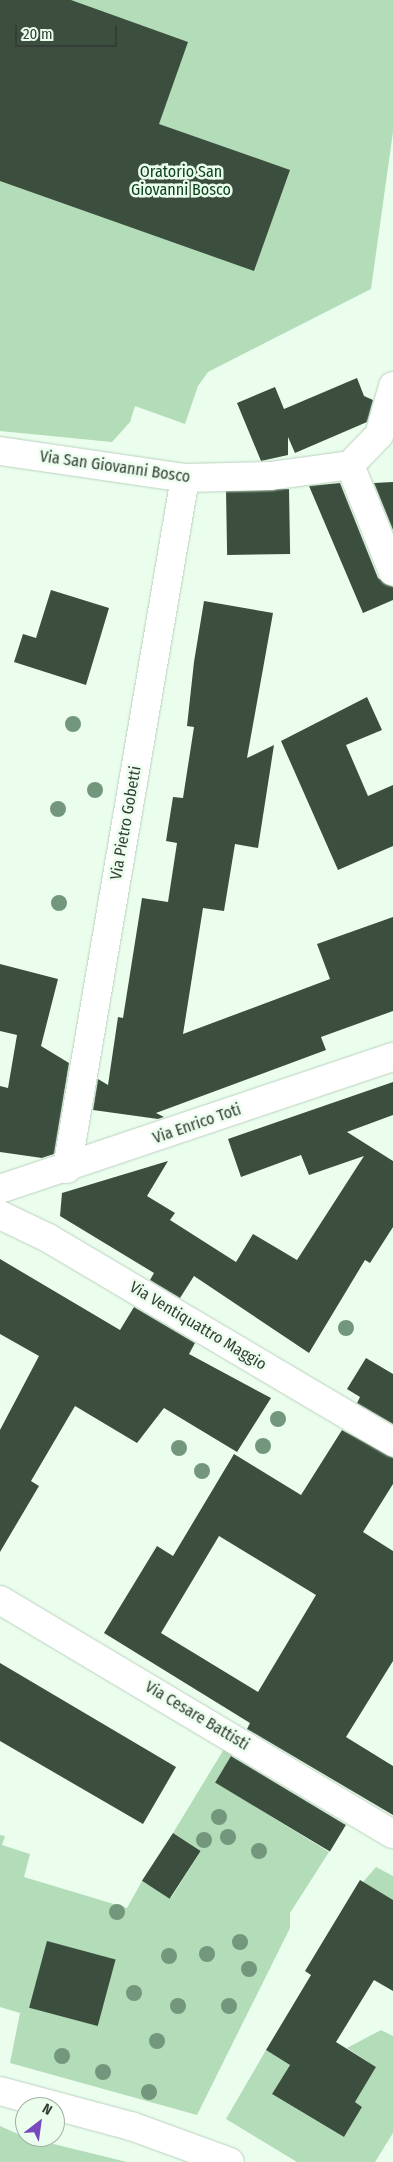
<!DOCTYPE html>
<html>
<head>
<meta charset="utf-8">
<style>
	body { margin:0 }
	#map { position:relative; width:393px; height:2162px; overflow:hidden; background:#ebfeee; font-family:"Fira Sans Condensed",sans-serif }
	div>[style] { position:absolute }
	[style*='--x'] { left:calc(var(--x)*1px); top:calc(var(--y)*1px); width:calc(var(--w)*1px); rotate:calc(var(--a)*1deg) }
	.green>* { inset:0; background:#b3dcb9 }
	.building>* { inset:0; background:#3c4f3f; transform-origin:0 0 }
	.roads { filter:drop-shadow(0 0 1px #bad1be) drop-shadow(0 0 1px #bad1be) }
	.street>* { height:28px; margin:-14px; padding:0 14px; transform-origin:14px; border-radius:14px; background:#fff }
	.secondary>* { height:28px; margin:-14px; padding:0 14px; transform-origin:14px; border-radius:14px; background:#fff }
	.trees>* { width:16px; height:16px; margin:-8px; border-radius:50%; background:#72977c }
	span { translate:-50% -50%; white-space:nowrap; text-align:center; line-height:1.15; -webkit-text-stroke:5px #ebfeee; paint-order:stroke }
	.park-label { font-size:16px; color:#0f421e }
	.street-label { font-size:16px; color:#353e36 }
	.north { position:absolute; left:15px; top:2097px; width:50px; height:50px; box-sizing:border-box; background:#ebfeee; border:1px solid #a2b1a4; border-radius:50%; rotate:30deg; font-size:14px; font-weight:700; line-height:20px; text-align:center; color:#353e36 }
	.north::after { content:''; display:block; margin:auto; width:18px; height:22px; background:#7a48bf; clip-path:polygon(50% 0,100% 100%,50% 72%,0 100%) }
	.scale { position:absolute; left:15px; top:25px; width:102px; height:22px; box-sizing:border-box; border:2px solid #353e36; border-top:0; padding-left:6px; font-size:15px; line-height:18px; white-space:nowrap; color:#353e36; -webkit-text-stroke:4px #ebfeee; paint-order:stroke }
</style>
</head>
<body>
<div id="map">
	<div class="green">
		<div style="clip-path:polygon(0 0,393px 0,393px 132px,371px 289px,208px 372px,198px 386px,185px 424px,135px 406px,130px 422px,112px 442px,0 431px)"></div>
		<div style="clip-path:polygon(224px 1749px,233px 1754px,215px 1782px,329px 1852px,290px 1913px,290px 1928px,197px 2115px,10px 2063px,20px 2013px,0 2007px,0 1835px,5px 1836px,2px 1845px,30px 1854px,24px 1877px,127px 1908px,142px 1881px,171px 1898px,201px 1851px,173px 1833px)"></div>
		<div style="clip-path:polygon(376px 1867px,393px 1876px,393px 1906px,363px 1882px)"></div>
		<div style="clip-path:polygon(381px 2030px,393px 2036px,393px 2133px,375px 2162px,297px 2162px,226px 2119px,266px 2050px,290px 2065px,272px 2094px,344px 2137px,362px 2107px,355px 2102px,376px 2067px,347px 2048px)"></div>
		<div style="clip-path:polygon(0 2126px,25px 2137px,127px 2162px,0 2162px)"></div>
	</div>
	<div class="building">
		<div style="clip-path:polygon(0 0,71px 0,188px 42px,159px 124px,290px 170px,254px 271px,0 181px)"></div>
		<div style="clip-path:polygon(357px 378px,364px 396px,373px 400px,367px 422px,295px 453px,288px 437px,288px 455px,261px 461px,237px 403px,275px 387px,284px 409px)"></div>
		<div style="clip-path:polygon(393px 482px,393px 530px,374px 483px)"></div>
		<div style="clip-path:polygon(340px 483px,378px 578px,393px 587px,393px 600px,363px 613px,309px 486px)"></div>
		<div style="left:289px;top:489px;width:65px;height:63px;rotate:89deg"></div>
		<div style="clip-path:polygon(51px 590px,109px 608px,86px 685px,14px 662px,23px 634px,36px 638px)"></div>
		<div style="clip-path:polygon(204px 601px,273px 613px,247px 758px,274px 745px,258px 848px,235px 844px,224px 911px,203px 908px,183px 1034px,330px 979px,317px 944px,393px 917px,393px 1011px,321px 1037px,326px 1050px,156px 1113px,164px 1117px,158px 1119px,93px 1110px,98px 1079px,108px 1085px,118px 1017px,123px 1018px,142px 898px,168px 902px,177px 843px,166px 841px,173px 797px,183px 798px,194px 727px,187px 726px,194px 662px)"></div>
		<div style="clip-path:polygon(367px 697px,382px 730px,346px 745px,368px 796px,393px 785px,393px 846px,338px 870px,281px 741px)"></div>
		<div style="clip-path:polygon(0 964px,58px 979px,41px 1046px,69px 1063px,54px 1154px,42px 1158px,0 1152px,0 1086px,8px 1088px,17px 1035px,0 1031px)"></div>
		<div style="clip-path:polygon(393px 1082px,393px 1115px,347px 1132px,393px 1161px,393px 1227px,370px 1263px,365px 1260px,309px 1353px,194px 1276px,180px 1298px,150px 1280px,154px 1273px,60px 1216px,62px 1193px,168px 1161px,147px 1196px,175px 1213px,170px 1220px,236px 1262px,253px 1234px,297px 1260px,364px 1156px,309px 1175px,301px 1155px,241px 1177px,228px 1139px)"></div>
		<div style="clip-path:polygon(0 1259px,120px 1330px,134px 1307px,195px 1343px,189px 1354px,271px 1398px,237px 1452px,164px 1408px,137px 1443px,75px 1406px,31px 1481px,39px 1486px,0 1552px,0 1430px,39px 1356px,0 1334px)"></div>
		<div style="clip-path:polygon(366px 1358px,393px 1374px,393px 1424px,357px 1403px,360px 1397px,347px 1389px)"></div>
		<div style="clip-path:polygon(evenodd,342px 1430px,393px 1458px,393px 1484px,363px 1532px,393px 1551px,393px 1661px,346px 1737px,393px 1766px,393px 1815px,247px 1729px,250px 1723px,104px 1633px,157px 1546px,173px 1556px,234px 1454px,301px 1495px,342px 1430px,219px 1536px,316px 1595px,258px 1692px,161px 1633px,219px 1536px)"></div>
		<div style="clip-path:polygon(0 1663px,176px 1767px,143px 1824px,0 1741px)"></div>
		<div style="left:231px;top:1756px;width:134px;height:31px;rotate:31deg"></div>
		<div style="left:173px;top:1833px;width:33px;height:57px;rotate:33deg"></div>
		<div style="clip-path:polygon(360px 1880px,393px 1900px,393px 1991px,374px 1980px,336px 2042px,376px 2067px,355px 2102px,362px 2107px,344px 2137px,272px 2094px,290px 2065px,266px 2050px,311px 1975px,305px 1971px)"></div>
		<div style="left:47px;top:1941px;width:71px;height:69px;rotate:15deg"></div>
	</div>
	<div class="roads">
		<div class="street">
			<div style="--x:393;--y:386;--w:51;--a:105.9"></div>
			<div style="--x:379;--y:435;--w:42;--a:134"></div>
			<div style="--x:350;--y:465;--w:115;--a:68.1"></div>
			<div style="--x:0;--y:451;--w:187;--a:8.3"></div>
			<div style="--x:185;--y:478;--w:85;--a:-1.3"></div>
			<div style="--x:270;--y:476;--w:81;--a:-7.8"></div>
			<div style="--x:67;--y:1169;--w:701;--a:-80.31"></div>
			<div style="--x:0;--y:1189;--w:415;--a:-18.6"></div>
			<div style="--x:0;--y:1215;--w:53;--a:25.6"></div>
			<div style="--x:48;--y:1238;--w:401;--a:30.6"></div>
			<div style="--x:0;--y:1600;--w:457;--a:30.8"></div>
		</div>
		<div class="secondary">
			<div style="--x:0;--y:2091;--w:136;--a:15"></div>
			<div style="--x:131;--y:2126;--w:105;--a:20"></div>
		</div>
	</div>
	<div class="trees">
		<div style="left:73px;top:724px"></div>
		<div style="left:95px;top:790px"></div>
		<div style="left:58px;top:809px"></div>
		<div style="left:59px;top:903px"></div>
		<div style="left:346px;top:1328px"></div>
		<div style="left:278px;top:1419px"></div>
		<div style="left:263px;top:1446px"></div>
		<div style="left:179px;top:1448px"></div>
		<div style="left:202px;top:1471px"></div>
		<div style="left:219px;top:1817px"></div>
		<div style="left:228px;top:1837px"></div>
		<div style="left:204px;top:1840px"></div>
		<div style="left:259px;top:1851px"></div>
		<div style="left:117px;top:1912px"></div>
		<div style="left:240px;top:1942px"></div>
		<div style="left:207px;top:1954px"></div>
		<div style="left:169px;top:1956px"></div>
		<div style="left:249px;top:1969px"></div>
		<div style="left:134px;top:1993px"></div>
		<div style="left:178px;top:2006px"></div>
		<div style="left:229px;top:2006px"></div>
		<div style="left:157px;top:2041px"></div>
		<div style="left:62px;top:2056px"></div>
		<div style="left:103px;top:2072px"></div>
		<div style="left:149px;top:2092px"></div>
	</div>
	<div class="park-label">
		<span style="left:181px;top:181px">Oratorio San<br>Giovanni Bosco</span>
	</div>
	<div class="street-label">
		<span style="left:115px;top:467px;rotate:8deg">Via San Giovanni Bosco</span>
		<span style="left:126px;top:823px;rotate:-80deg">Via Pietro Gobetti</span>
		<span style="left:197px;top:1124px;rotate:-19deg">Via Enrico Toti</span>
		<span style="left:198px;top:1326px;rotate:31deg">Via Ventiquattro Maggio</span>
		<span style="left:197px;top:1716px;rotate:31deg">Via Cesare Battisti</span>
	</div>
	<div class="north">N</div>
	<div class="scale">20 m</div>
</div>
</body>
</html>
